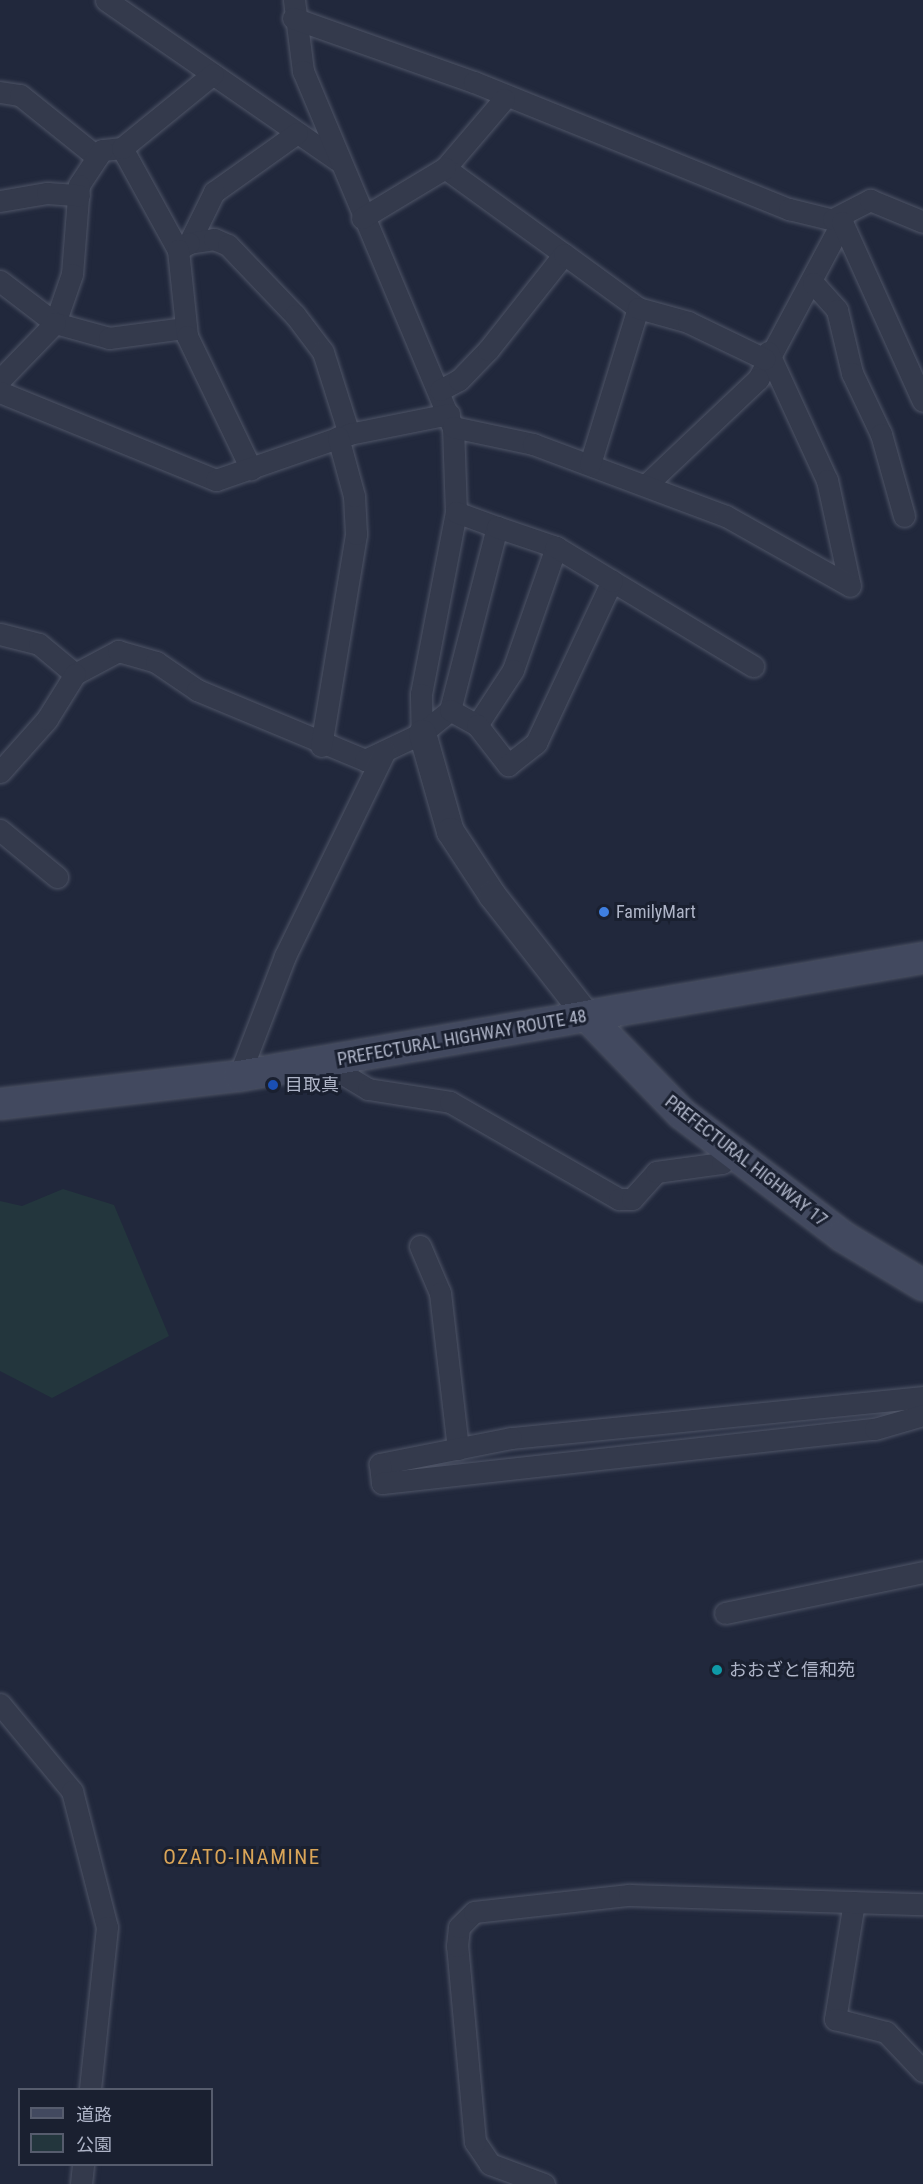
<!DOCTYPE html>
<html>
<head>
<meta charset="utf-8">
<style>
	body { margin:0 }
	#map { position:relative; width:923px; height:2184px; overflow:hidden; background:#21283c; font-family:"Roboto Condensed","Noto Sans JP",sans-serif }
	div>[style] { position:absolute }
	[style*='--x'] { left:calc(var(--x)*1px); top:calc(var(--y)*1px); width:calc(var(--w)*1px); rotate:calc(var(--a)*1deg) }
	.green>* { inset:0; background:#23363d }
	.roads { filter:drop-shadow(0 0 2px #4f5567) drop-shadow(0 0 2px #4f5567) }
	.minor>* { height:21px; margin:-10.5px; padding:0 10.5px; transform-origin:10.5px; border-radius:10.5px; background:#343a4c }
	.tertiary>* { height:27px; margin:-13.5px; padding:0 13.5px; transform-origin:13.5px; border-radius:13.5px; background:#343a4c }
	.secondary>* { height:30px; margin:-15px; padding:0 15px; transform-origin:15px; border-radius:15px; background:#42495f }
	.dots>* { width:16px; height:16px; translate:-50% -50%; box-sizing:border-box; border:3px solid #1a2030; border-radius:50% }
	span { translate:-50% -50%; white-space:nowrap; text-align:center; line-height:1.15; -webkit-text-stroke:6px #1a2030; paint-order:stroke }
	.poi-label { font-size:18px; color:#afb5c8 }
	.left { translate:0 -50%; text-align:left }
	.street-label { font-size:18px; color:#afb5c8 }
	.quarter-label { font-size:21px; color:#daa558; letter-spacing:1.5px }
	.legend { position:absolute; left:18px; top:2088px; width:195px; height:78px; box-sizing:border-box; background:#1a2030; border:2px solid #565c6d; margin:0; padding:8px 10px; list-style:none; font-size:18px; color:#afb5c8 }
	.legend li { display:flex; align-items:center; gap:12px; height:30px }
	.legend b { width:30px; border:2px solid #565c6d }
</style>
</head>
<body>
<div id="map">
	<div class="green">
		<div style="clip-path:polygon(63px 1189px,114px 1205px,169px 1336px,52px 1398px,0 1371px,0 1201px,22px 1206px)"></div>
	</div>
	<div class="roads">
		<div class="minor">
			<div style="--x:106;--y:0;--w:281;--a:34.7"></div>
			<div style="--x:294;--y:0;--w:72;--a:82.8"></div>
			<div style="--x:303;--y:71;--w:386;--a:67.2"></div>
			<div style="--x:453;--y:427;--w:85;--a:88"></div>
			<div style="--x:456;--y:512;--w:185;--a:100.9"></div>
			<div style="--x:421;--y:694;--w:39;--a:89"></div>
			<div style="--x:293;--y:18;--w:192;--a:19.5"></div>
			<div style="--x:474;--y:82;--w:340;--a:22"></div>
			<div style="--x:789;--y:209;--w:55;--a:13.8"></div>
			<div style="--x:842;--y:222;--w:178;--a:118.1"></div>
			<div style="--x:758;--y:379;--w:154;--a:136.6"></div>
			<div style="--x:0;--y:92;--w:20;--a:9"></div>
			<div style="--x:20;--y:95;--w:99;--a:38.8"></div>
			<div style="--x:504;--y:99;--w:91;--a:130.5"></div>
			<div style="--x:445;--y:168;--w:147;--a:35.9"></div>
			<div style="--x:297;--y:133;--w:102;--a:144.6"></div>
			<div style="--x:214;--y:192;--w:57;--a:116.1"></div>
			<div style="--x:189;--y:243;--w:25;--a:-9"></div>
			<div style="--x:214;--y:239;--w:15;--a:23"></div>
			<div style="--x:228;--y:245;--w:97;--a:46.3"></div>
			<div style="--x:295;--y:315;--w:46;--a:52.9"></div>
			<div style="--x:323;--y:352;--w:86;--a:72.4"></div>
			<div style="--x:122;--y:148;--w:20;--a:174"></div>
			<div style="--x:102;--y:150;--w:42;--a:123.3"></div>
			<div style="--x:79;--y:185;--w:89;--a:94.5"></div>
			<div style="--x:72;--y:274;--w:52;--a:109.1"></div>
			<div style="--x:55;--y:323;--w:56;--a:15.5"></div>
			<div style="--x:109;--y:338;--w:77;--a:-7.5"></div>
			<div style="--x:0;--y:201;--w:48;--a:-9.7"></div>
			<div style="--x:47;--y:193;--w:32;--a:4"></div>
			<div style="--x:362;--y:218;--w:97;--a:-31.1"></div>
			<div style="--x:833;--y:219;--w:42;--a:-27.2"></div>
			<div style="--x:870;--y:200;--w:57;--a:22.5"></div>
			<div style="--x:842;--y:222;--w:196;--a:65.7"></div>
			<div style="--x:189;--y:243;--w:13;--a:148"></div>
			<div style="--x:178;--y:250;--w:116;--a:-118.8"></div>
			<div style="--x:122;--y:148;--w:117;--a:-39.1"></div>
			<div style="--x:178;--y:250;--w:86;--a:84"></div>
			<div style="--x:187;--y:336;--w:148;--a:64.3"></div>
			<div style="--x:0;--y:281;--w:69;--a:37.4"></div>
			<div style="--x:55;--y:323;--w:79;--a:134"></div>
			<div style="--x:813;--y:283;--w:36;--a:48"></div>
			<div style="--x:837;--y:310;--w:65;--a:76.6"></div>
			<div style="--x:852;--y:373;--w:68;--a:64.6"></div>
			<div style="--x:881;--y:434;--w:85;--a:74.3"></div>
			<div style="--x:768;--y:352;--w:141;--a:65.3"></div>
			<div style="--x:827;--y:480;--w:108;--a:77.8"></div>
			<div style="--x:440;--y:390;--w:21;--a:-28"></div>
			<div style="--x:459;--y:380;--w:42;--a:-46"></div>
			<div style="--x:488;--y:350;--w:122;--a:-51.6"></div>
			<div style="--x:564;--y:254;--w:92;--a:36.1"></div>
			<div style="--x:0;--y:392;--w:233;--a:22.2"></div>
			<div style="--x:216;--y:480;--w:141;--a:-19.1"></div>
			<div style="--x:349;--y:434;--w:102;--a:-11.3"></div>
			<div style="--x:453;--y:427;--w:82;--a:12"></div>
			<div style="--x:533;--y:444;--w:206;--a:20.5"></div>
			<div style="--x:726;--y:516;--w:142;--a:29.4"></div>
			<div style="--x:590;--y:464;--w:163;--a:-72.9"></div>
			<div style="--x:638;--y:308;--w:52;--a:15.6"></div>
			<div style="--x:688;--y:322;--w:85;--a:25.7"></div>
			<div style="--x:456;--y:512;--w:44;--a:20.1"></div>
			<div style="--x:612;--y:581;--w:165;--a:31.1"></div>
			<div style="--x:0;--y:634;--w:40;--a:14.4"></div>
			<div style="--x:39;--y:644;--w:47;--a:39.8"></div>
			<div style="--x:75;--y:674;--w:49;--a:-28.1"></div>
			<div style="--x:118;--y:651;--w:40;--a:16"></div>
			<div style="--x:156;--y:662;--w:50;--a:34.3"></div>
			<div style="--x:197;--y:690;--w:182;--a:22.6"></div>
			<div style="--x:365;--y:760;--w:63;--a:-25.3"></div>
			<div style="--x:422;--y:733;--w:36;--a:-39"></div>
			<div style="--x:450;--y:710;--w:189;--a:-75.6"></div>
			<div style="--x:497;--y:527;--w:62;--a:18.7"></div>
			<div style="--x:556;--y:547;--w:130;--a:109.3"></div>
			<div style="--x:513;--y:670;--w:66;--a:123.2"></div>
			<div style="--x:477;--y:725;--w:31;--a:-151"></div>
			<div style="--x:477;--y:725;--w:51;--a:52.2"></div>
			<div style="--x:508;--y:765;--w:36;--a:-38"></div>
			<div style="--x:536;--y:743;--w:179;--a:-64.9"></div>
			<div style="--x:612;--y:581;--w:66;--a:-148.7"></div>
			<div style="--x:321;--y:746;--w:215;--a:-80.6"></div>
			<div style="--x:356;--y:534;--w:38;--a:-93"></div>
			<div style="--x:354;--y:496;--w:61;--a:-105.2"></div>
			<div style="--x:0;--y:772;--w:71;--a:-48.4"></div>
			<div style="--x:47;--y:719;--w:53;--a:-58.1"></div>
			<div style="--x:0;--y:830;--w:74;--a:39.5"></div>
			<div style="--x:323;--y:1062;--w:52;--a:31"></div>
			<div style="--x:368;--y:1089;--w:83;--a:9"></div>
			<div style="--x:450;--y:1102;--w:195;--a:29.9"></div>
			<div style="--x:619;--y:1199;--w:13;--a:0"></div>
			<div style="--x:632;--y:1199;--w:36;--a:-48"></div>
			<div style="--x:656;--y:1172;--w:67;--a:-7.8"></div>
			<div style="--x:722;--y:1163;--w:15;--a:-48"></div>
			<div style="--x:239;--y:1076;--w:129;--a:-69"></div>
			<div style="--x:285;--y:956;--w:228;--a:-64"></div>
			<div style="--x:420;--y:1246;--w:51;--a:66.9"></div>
			<div style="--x:440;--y:1293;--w:157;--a:83.4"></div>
			<div style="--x:923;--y:1397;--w:414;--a:174.3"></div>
			<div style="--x:511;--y:1438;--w:134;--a:168.8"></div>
			<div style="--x:380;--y:1464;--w:19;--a:84"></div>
			<div style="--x:382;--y:1483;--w:496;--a:-6.3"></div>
			<div style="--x:875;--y:1429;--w:50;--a:-16.3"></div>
			<div style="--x:725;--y:1613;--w:202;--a:-11.7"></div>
			<div style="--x:0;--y:1704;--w:113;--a:50.4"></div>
			<div style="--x:72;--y:1791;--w:140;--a:75.6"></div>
			<div style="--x:107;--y:1927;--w:164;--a:96"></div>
			<div style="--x:854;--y:1902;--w:119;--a:99.2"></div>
			<div style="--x:835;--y:2019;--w:53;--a:14.3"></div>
			<div style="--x:886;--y:2032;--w:54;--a:46.5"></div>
			<div style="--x:81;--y:2184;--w:20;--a:-84"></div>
			<div style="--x:544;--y:2184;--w:58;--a:-159.7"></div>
			<div style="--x:490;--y:2164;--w:27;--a:-124"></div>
			<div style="--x:475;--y:2142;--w:197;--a:-95.2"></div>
			<div style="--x:457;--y:1946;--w:19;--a:-84"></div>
			<div style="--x:459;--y:1927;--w:21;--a:-45"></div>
			<div style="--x:474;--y:1912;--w:156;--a:-6.3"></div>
			<div style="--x:629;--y:1895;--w:294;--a:1.8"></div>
		</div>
		<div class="tertiary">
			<div style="--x:422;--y:733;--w:102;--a:74.1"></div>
			<div style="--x:450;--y:831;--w:77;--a:56.7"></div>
			<div style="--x:492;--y:895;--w:154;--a:51.9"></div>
		</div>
		<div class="secondary">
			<div style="--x:587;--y:1016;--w:136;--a:45.9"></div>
			<div style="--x:682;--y:1114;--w:201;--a:37.3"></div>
			<div style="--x:842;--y:1236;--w:95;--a:31.2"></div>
			<div style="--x:0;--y:1104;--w:241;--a:-6.7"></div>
			<div style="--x:239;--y:1076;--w:694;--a:-9.79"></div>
		</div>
	</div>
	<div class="dots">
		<div style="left:604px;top:912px;background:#3f7fe0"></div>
		<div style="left:273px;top:1085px;background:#1a4fb4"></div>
		<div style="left:717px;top:1670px;background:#0f9aa8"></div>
	</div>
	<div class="poi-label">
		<span class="left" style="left:616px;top:912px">FamilyMart</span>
		<span class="left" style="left:285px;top:1085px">目取真</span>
		<span class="left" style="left:729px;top:1670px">おおざと信和苑</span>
	</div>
	<div class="street-label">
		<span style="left:462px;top:1038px;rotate:-10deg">PREFECTURAL HIGHWAY ROUTE 48</span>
		<span style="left:746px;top:1161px;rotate:38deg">PREFECTURAL HIGHWAY 17</span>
	</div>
	<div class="quarter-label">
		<span style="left:242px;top:1857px">OZATO-INAMINE</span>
	</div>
	<ul class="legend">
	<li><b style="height:8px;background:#42495f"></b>道路</li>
	<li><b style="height:16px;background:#23363d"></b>公園</li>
	</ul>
</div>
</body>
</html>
